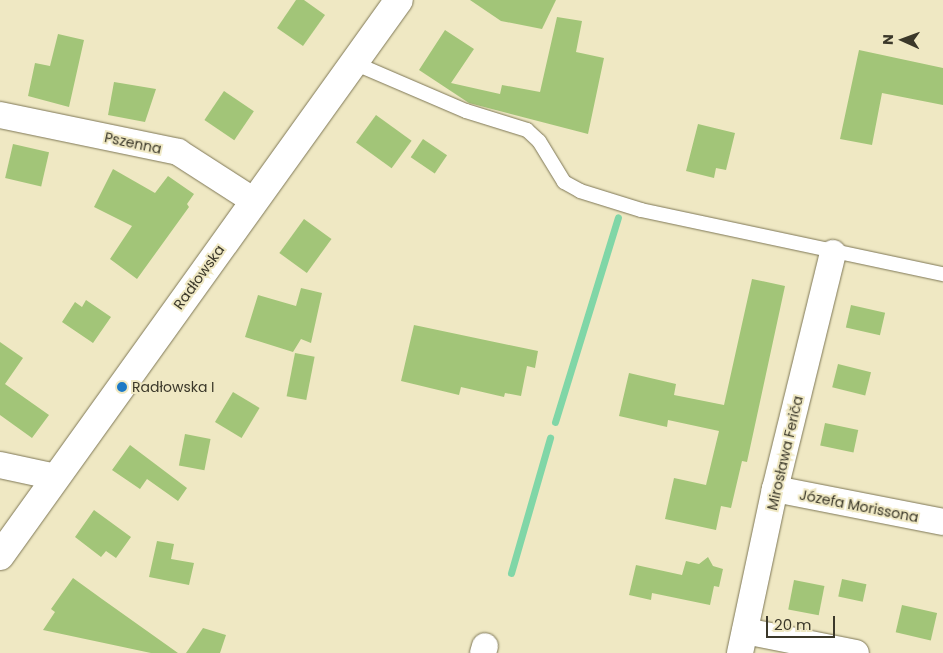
<!DOCTYPE html>
<html>
<head>
<meta charset="utf-8">
<style>
	body { margin:0 }
	#map { position:relative; width:943px; height:653px; overflow:hidden; background:#efe8c3; font-family:Poppins,sans-serif }
	div>[style] { position:absolute }
	[style*='--x'] { left:calc(var(--x)*1px); top:calc(var(--y)*1px); width:calc(var(--w)*1px); rotate:calc(var(--a)*1deg) }
	.stream>* { height:7px; margin:-3.5px; padding:0 3.5px; transform-origin:3.5px; border-radius:3.5px; background:#80d6a7 }
	.building>* { inset:0; background:#a2c578; transform-origin:0 0 }
	.roads { filter:drop-shadow(0 0 1px #7e7756) drop-shadow(0 0 1px #7e7756) }
	.lane>* { height:14px; margin:-7px; padding:0 7px; transform-origin:7px; border-radius:7px; background:#fff }
	.street>* { height:26px; margin:-13px; padding:0 13px; transform-origin:13px; border-radius:13px; background:#fff }
	.secondary>* { height:28px; margin:-14px; padding:0 14px; transform-origin:14px; border-radius:14px; background:#fff }
	.dots>* { width:14px; height:14px; translate:-50% -50%; box-sizing:border-box; border:2px solid #efe8c3; border-radius:50% }
	span { translate:-50% -50%; white-space:nowrap; text-align:center; line-height:1.15; -webkit-text-stroke:4px #efe8c3; paint-order:stroke }
	.street-label { font-size:14px; color:#3b382a }
	.poi-label { font-size:14px; color:#3b382a }
	.left { translate:0 -50%; text-align:left }
	.north { position:absolute; left:878px; top:15px; width:50px; height:50px; -webkit-text-stroke:4px #efe8c3; paint-order:stroke; rotate:272deg; font-size:14px; font-weight:700; line-height:20px; text-align:center; color:#3b382a }
	.north::after { content:''; display:block; margin:auto; width:18px; height:22px; background:#3b382a; clip-path:polygon(50% 0,100% 100%,50% 72%,0 100%) }
	.scale { position:absolute; left:766px; top:616px; width:69px; height:22px; box-sizing:border-box; border:2px solid #3b382a; border-top:0; padding-left:6px; font-size:15px; line-height:18px; white-space:nowrap; color:#3b382a; -webkit-text-stroke:4px #efe8c3; paint-order:stroke }
</style>
</head>
<body>
<div id="map">
	<div class="stream">
		<div style="--x:555;--y:422;--w:214;--a:-72.9"></div>
		<div style="--x:511;--y:573;--w:141;--a:-73.9"></div>
	</div>
	<div class="building">
		<div style="clip-path:polygon(296px 0,304px 0,325px 15px,303px 46px,277px 28px)"></div>
		<div style="clip-path:polygon(470px 0,556px 0,542px 29px,501px 21px)"></div>
		<div style="clip-path:polygon(557px 17px,582px 21px,576px 52px,604px 58px,588px 134px,469px 103px,419px 70px,445px 30px,474px 49px,451px 83px,500px 94px,502px 85px,540px 92px)"></div>
		<div style="clip-path:polygon(58px 34px,84px 40px,69px 107px,28px 96px,35px 63px,50px 66px)"></div>
		<div style="clip-path:polygon(859px 50px,943px 68px,943px 105px,882px 93px,872px 145px,840px 139px)"></div>
		<div style="clip-path:polygon(114px 82px,156px 89px,145px 122px,108px 115px)"></div>
		<div style="left:224px;top:91px;width:36px;height:35px;rotate:34deg"></div>
		<div style="left:376px;top:115px;width:44px;height:34px;rotate:36deg"></div>
		<div style="clip-path:polygon(698px 124px,735px 133px,726px 170px,716px 168px,714px 178px,686px 171px)"></div>
		<div style="left:423px;top:139px;width:29px;height:22px;rotate:34deg"></div>
		<div style="left:13px;top:144px;width:37px;height:35px;rotate:13deg"></div>
		<div style="clip-path:polygon(113px 169px,155px 193px,168px 176px,194px 194px,187px 204px,189px 207px,137px 279px,110px 259px,132px 226px,94px 207px)"></div>
		<div style="left:304px;top:219px;width:34px;height:42px;rotate:36deg"></div>
		<div style="clip-path:polygon(752px 279px,785px 286px,747px 462px,742px 461px,731px 508px,721px 506px,716px 530px,665px 519px,674px 478px,706px 485px,719px 431px,668px 420px,667px 427px,619px 416px,629px 373px,676px 384px,674px 395px,724px 405px)"></div>
		<div style="clip-path:polygon(301px 288px,322px 293px,311px 343px,301px 339px,293px 352px,245px 337px,258px 295px,296px 306px)"></div>
		<div style="clip-path:polygon(86px 300px,111px 317px,93px 343px,62px 322px,75px 302px,82px 307px)"></div>
		<div style="left:851px;top:305px;width:35px;height:23px;rotate:13deg"></div>
		<div style="clip-path:polygon(414px 325px,538px 351px,535px 368px,527px 366px,521px 396px,505px 393px,504px 397px,461px 387px,459px 395px,401px 381px)"></div>
		<div style="clip-path:polygon(0 342px,23px 358px,5px 384px,49px 415px,32px 438px,0 415px)"></div>
		<div style="left:295px;top:353px;width:20px;height:44px;rotate:11deg"></div>
		<div style="left:838px;top:364px;width:34px;height:24px;rotate:14deg"></div>
		<div style="left:233px;top:392px;width:31px;height:35px;rotate:31deg"></div>
		<div style="left:825px;top:423px;width:34px;height:23px;rotate:12deg"></div>
		<div style="left:185px;top:434px;width:26px;height:32px;rotate:11deg"></div>
		<div style="clip-path:polygon(130px 445px,187px 488px,178px 501px,147px 479px,140px 489px,112px 470px)"></div>
		<div style="clip-path:polygon(94px 510px,131px 537px,116px 558px,106px 551px,101px 557px,75px 537px)"></div>
		<div style="clip-path:polygon(157px 541px,174px 544px,171px 559px,194px 563px,189px 585px,149px 577px)"></div>
		<div style="clip-path:polygon(708px 557px,713px 566px,723px 569px,719px 587px,714px 586px,710px 605px,652px 593px,651px 600px,629px 595px,636px 565px,682px 575px,686px 561px,699px 564px)"></div>
		<div style="clip-path:polygon(73px 578px,102px 599px,178px 653px,151px 653px,43px 630px,55px 612px,51px 609px)"></div>
		<div style="left:842px;top:579px;width:25px;height:18px;rotate:12deg"></div>
		<div style="left:794px;top:580px;width:31px;height:30px;rotate:11deg"></div>
		<div style="left:902px;top:605px;width:36px;height:28px;rotate:13deg"></div>
		<div style="clip-path:polygon(203px 628px,226px 635px,220px 653px,186px 653px)"></div>
	</div>
	<div class="roads">
		<div class="lane">
			<div style="--x:354;--y:63;--w:122;--a:23.2"></div>
			<div style="--x:466;--y:111;--w:64;--a:17.3"></div>
			<div style="--x:527;--y:130;--w:16;--a:43"></div>
			<div style="--x:539;--y:141;--w:48;--a:58.6"></div>
			<div style="--x:564;--y:182;--w:18;--a:29"></div>
			<div style="--x:580;--y:191;--w:64;--a:17.3"></div>
			<div style="--x:641;--y:210;--w:309;--a:12"></div>
		</div>
		<div class="street">
			<div style="--x:0;--y:115;--w:182;--a:11.7"></div>
			<div style="--x:178;--y:152;--w:90;--a:32.8"></div>
			<div style="--x:0;--y:465;--w:57;--a:12.1"></div>
			<div style="--x:775;--y:489;--w:171;--a:11.1"></div>
			<div style="--x:745;--y:631;--w:113;--a:11.2"></div>
			<div style="--x:483;--y:653;--w:7;--a:-74"></div>
			<div style="--x:740;--y:653;--w:168;--a:-78"></div>
			<div style="--x:775;--y:489;--w:243;--a:-76.2"></div>
		</div>
		<div class="secondary">
			<div style="--x:0;--y:556;--w:684;--a:-54.34"></div>
		</div>
	</div>
	<div class="dots">
		<div style="left:122px;top:387px;background:#1d79c6"></div>
	</div>
	<div class="street-label">
		<span style="left:133px;top:143px;rotate:12deg">Pszenna</span>
		<span style="left:199px;top:277px;rotate:-54deg">Radłowska</span>
		<span style="left:785px;top:453px;rotate:-77deg">Mirosława Feriča</span>
		<span style="left:859px;top:506px;rotate:11deg">Józefa Morissona</span>
	</div>
	<div class="poi-label">
		<span class="left" style="left:132px;top:387px">Radłowska I</span>
	</div>
	<div class="north">N</div>
	<div class="scale">20 m</div>
</div>
</body>
</html>
